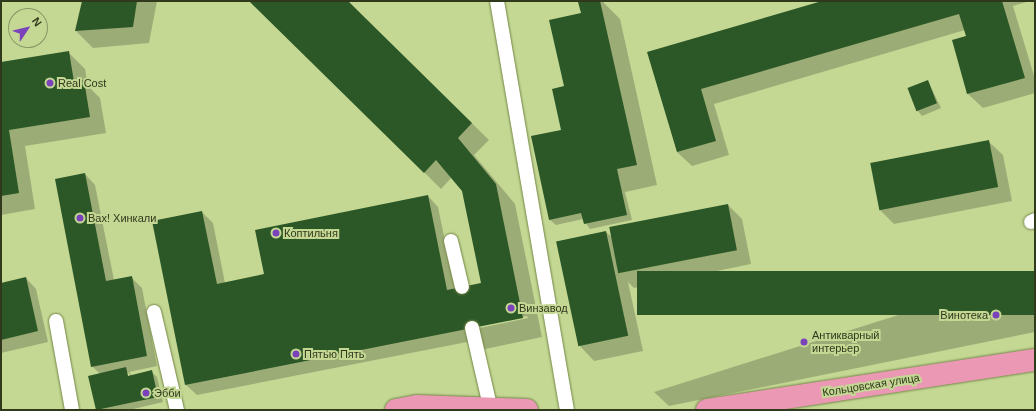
<!DOCTYPE html>
<html>
<head>
<meta charset="utf-8">
<style>
	body { margin:0 }
	#map { position:relative; width:1036px; height:411px; overflow:hidden; background:#c4d894; font-family:Helvetica,sans-serif }
	div>[style] { position:absolute }
	[style*='--x'] { left:calc(var(--x)*1px); top:calc(var(--y)*1px); width:calc(var(--w)*1px); rotate:calc(var(--a)*1deg) }
	.shadow>* { inset:0; background:#0003 }
	.building>* { inset:0; background:#2c5827; transform-origin:0 0 }
	.roads { filter:drop-shadow(0 0 1px #758747) drop-shadow(0 0 1px #758747) }
	.service>* { height:14px; margin:-7px; padding:0 7px; transform-origin:7px; border-radius:7px; background:#fff }
	.primary>* { height:22px; margin:-11px; padding:0 11px; transform-origin:11px; border-radius:11px; background:#eb98b5 }
	.dots>* { width:11px; height:11px; translate:-50% -50%; box-sizing:border-box; border:2px solid #c4d894; border-radius:50% }
	span { translate:-50% -50%; white-space:nowrap; text-align:center; line-height:1.15; -webkit-text-stroke:4px #c4d894; paint-order:stroke }
	.poi-label { font-size:11px; color:#31391d }
	.left { translate:0 -50%; text-align:left }
	.right { translate:-100% -50%; text-align:right }
	.street-label { font-size:11px; color:#31391d }
	.frame { position:absolute; inset:0; border:2px solid #31391d; pointer-events:none }
	.north { position:absolute; left:8px; top:8px; width:40px; height:40px; box-sizing:border-box; background:#c4d894; border:1px solid #899864; border-radius:50%; rotate:55deg; font-size:11px; font-weight:700; line-height:16px; text-align:center; color:#31391d }
	.north::after { content:''; display:block; margin:auto; width:14px; height:18px; background:#7b43ba; clip-path:polygon(50% 0,100% 100%,50% 72%,0 100%) }
</style>
</head>
<body>
<div id="map">
	<div class="shadow">
		<div style="clip-path:polygon(84px 1px,157px 1px,149px 43px,93px 48px,76px 31px)"></div>
		<div style="clip-path:polygon(evenodd,251px 1px,347px 1px,489px 140px,474px 155px,515px 204px,542px 337px,476px 351px,467px 342px,197px 395px,186px 385px,202px 212px,213px 223px,225px 283px,265px 275px,428px 196px,438px 207px,455px 290px,482px 284px,463px 190px,452px 177px,441px 189px,251px 1px,527px 316px,528px 318px,470px 330px,470px 328px,527px 316px)"></div>
		<div style="clip-path:polygon(602px 1px,620px 19px,657px 185px,625px 192px,632px 220px,590px 229px,583px 219px,556px 225px,550px 220px,563px 133px,565px 87px,582px 14px,579px 2px)"></div>
		<div style="clip-path:polygon(825px 1px,1030px 1px,1013px 6px,1035px 79px,1035px 93px,983px 108px,968px 94px,953px 41px,967px 37px,965px 30px,714px 104px,729px 155px,692px 166px,677px 152px,648px 52px)"></div>
		<div style="clip-path:polygon(68px 52px,85px 69px,88px 86px,100px 98px,106px 133px,25px 146px,35px 209px,1px 215px,1px 63px)"></div>
		<div style="clip-path:polygon(928px 81px,941px 108px,922px 116px,917px 110px)"></div>
		<div style="clip-path:polygon(988px 141px,1003px 155px,1012px 201px,894px 224px,880px 210px)"></div>
		<div style="clip-path:polygon(evenodd,85px 174px,95px 185px,114px 280px,131px 277px,142px 288px,157px 366px,129px 372px,132px 376px,151px 371px,157px 377px,163px 402px,129px 410px,97px 410px,89px 377px,101px 375px,92px 366px,85px 174px,127px 373px,129px 373px,131px 381px,129px 381px,127px 373px)"></div>
		<div style="clip-path:polygon(728px 205px,742px 219px,751px 264px,634px 288px,628px 282px,643px 351px,594px 361px,580px 346px,606px 232px,613px 238px)"></div>
		<div style="clip-path:polygon(1035px 272px,1035px 332px,669px 406px,654px 392px)"></div>
		<div style="clip-path:polygon(26px 278px,36px 289px,48px 342px,1px 353px,1px 284px)"></div>
	</div>
	<div class="building">
		<div style="clip-path:polygon(82px 1px,137px 1px,133px 27px,75px 31px)"></div>
		<div style="clip-path:polygon(249px 1px,348px 1px,472px 123px,458px 138px,496px 184px,523px 318px,185px 385px,152px 221px,202px 211px,217px 284px,264px 274px,255px 230px,428px 195px,447px 290px,481px 283px,462px 191px,436px 160px,424px 173px)"></div>
		<div style="clip-path:polygon(600px 1px,637px 165px,617px 169px,627px 215px,584px 224px,581px 213px,549px 220px,531px 136px,561px 130px,552px 89px,564px 86px,549px 20px,581px 13px,578px 2px)"></div>
		<div style="clip-path:polygon(822px 1px,1002px 1px,1025px 78px,967px 94px,952px 40px,966px 36px,959px 14px,701px 89px,716px 141px,677px 152px,647px 52px)"></div>
		<div style="clip-path:polygon(69px 51px,74px 82px,84px 80px,90px 117px,9px 130px,19px 193px,1px 196px,1px 62px)"></div>
		<div style="left:928px;top:80px;width:25px;height:22px;rotate:69deg"></div>
		<div style="left:989px;top:140px;width:48px;height:121px;rotate:79deg"></div>
		<div style="clip-path:polygon(85px 173px,106px 281px,132px 276px,147px 356px,91px 367px,55px 179px)"></div>
		<div style="left:728px;top:204px;width:47px;height:121px;rotate:79deg"></div>
		<div style="left:606px;top:231px;width:107px;height:51px;rotate:78deg"></div>
		<div style="left:1035px;top:271px;width:44px;height:398px;rotate:90deg"></div>
		<div style="clip-path:polygon(26px 277px,38px 331px,1px 340px,1px 283px)"></div>
		<div style="clip-path:polygon(126px 367px,128px 376px,152px 370px,158px 397px,96px 410px,88px 376px)"></div>
	</div>
	<div class="roads">
		<div class="service">
			<div style="--x:497;--y:1;--w:415;--a:80.3"></div>
			<div style="--x:1031;--y:222;--w:4;--a:-27"></div>
			<div style="--x:451;--y:241;--w:47;--a:76.6"></div>
			<div style="--x:154;--y:312;--w:101;--a:76.8"></div>
			<div style="--x:56;--y:321;--w:90;--a:79.8"></div>
			<div style="--x:472;--y:328;--w:80;--a:77"></div>
		</div>
		<div class="primary">
			<div style="--x:396;--y:410;--w:21;--a:-11"></div>
			<div style="--x:417;--y:406;--w:110;--a:2.1"></div>
			<div style="--x:707;--y:410;--w:332;--a:-8.7"></div>
		</div>
	</div>
	<div class="dots">
		<div style="left:50px;top:83px;background:#7b43ba"></div>
		<div style="left:80px;top:218px;background:#7b43ba"></div>
		<div style="left:276px;top:233px;background:#7b43ba"></div>
		<div style="left:511px;top:308px;background:#7b43ba"></div>
		<div style="left:996px;top:315px;background:#7b43ba"></div>
		<div style="left:804px;top:342px;background:#7b43ba"></div>
		<div style="left:296px;top:354px;background:#7b43ba"></div>
		<div style="left:146px;top:393px;background:#7b43ba"></div>
	</div>
	<div class="poi-label">
		<span class="left" style="left:58px;top:83px">Real Cost</span>
		<span class="left" style="left:88px;top:218px">Вах! Хинкали</span>
		<span class="left" style="left:284px;top:233px">Коптильня</span>
		<span class="left" style="left:519px;top:308px">Винзавод</span>
		<span class="right" style="left:988px;top:315px">Винотека</span>
		<span class="left" style="left:812px;top:342px">Антикварный<br>интерьер</span>
		<span class="left" style="left:304px;top:354px">Пятью Пять</span>
		<span class="left" style="left:154px;top:393px">Эбби</span>
	</div>
	<div class="street-label">
		<span style="left:871px;top:385px;rotate:-9deg">Кольцовская улица</span>
	</div>
	<div class="frame"></div>
	<div class="north">N</div>
</div>
</body>
</html>
